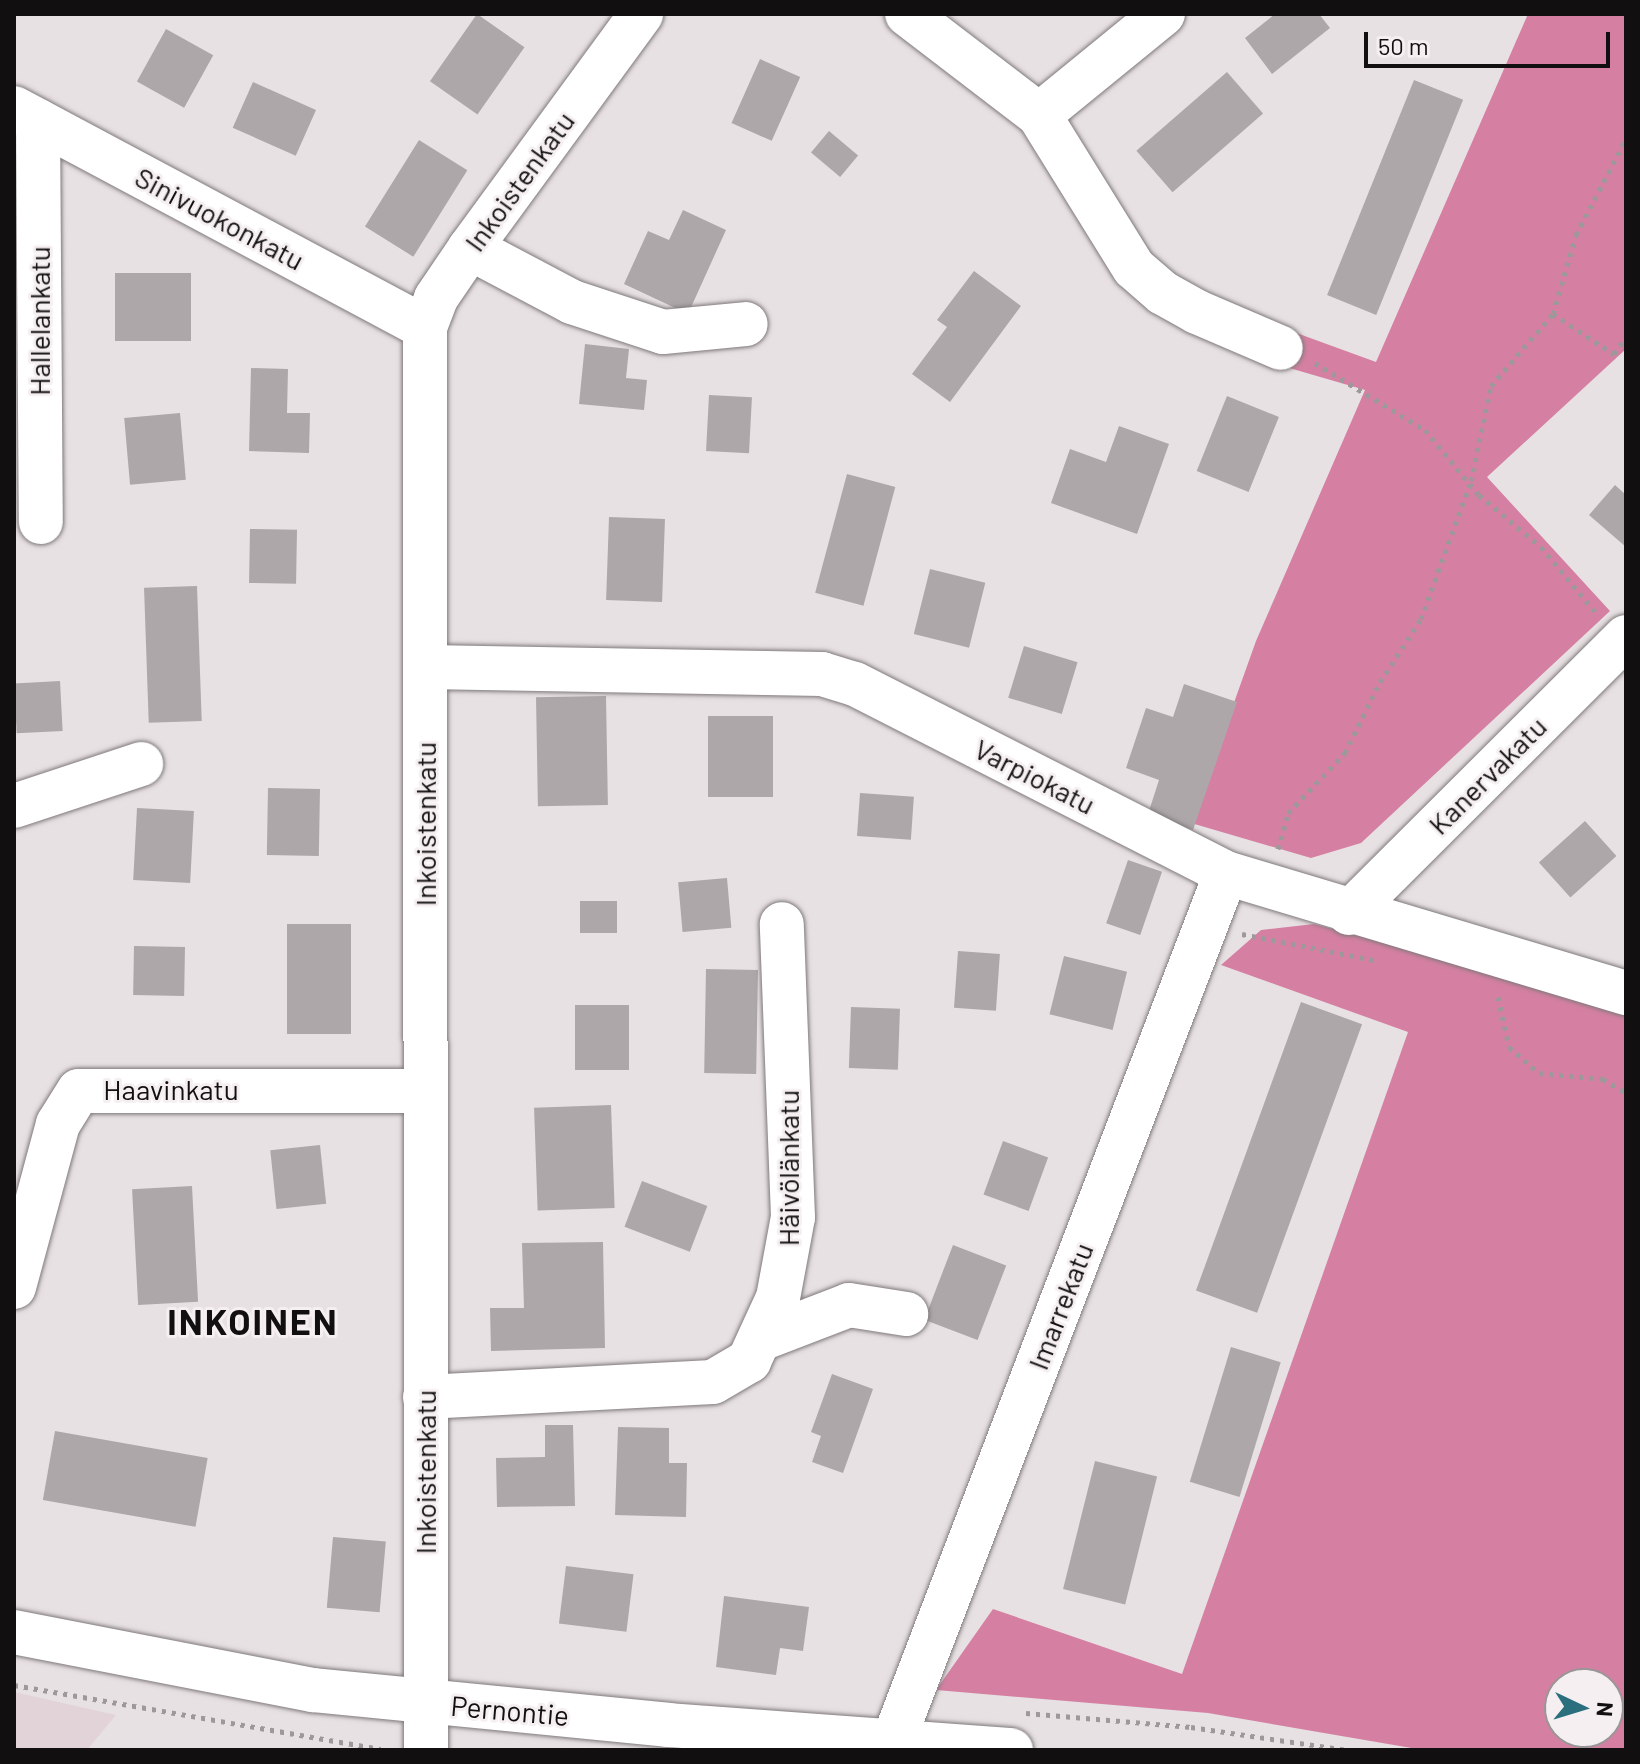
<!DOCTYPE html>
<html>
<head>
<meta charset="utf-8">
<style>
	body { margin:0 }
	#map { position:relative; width:1640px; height:1764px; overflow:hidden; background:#e8e1e3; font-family:Barlow,sans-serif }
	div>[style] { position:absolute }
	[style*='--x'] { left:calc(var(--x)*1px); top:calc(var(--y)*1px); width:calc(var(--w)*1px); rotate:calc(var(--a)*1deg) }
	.built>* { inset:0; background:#e2d3d8 }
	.forest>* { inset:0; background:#d580a2 }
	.building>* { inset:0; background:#ada7a9; transform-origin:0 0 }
	.path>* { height:5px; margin-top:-2.5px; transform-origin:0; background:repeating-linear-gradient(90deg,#9d9899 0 4px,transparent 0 10px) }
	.roads { filter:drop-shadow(0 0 2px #7f797b) drop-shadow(0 0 2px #7f797b) }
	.minor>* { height:44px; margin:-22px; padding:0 22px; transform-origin:22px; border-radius:22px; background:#fff }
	span { translate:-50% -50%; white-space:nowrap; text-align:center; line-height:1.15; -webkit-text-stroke:6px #f5eff1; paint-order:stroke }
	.street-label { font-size:28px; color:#110f0f }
	.district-label { font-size:36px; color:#110f0f; font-weight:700; letter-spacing:2px }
	.frame { position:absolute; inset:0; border:16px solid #110f0f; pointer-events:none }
	.north { position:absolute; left:1544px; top:1668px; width:80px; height:80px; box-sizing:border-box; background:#f5eff1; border:2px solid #9a9597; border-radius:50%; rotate:94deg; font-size:22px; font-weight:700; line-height:32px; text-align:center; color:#110f0f }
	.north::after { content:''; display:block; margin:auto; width:28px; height:36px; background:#2b6f7f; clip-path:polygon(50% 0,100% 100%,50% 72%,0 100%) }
	.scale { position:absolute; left:1364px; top:32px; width:246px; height:36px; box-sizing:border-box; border:4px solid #110f0f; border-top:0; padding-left:10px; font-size:24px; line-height:28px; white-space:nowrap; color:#110f0f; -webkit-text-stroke:6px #f5eff1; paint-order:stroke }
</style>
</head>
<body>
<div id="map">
	<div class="built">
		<div style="clip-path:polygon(14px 1692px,116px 1715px,87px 1750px,14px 1750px)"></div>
	</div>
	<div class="forest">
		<div style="clip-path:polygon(1528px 14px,1626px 14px,1626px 349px,1487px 477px,1610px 611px,1361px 843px,1311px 858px,1191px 823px,1256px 641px,1365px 390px,1279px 365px,1291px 331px,1376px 362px)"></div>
		<div style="clip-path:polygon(evenodd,1314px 924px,1626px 1007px,1626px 1750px,1423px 1750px,1208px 1713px,936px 1690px,993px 1609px,1182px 1674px,1408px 1032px,1221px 965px,1261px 930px,1314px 924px,1560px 1684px,1608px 1684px,1608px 1732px,1560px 1732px,1560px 1684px)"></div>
	</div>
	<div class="building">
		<div style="left:477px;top:14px;width:58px;height:82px;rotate:35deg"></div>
		<div style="clip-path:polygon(1275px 14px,1319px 14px,1330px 28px,1272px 74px,1245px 38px)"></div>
		<div style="left:166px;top:29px;width:54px;height:60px;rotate:29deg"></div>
		<div style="left:760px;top:59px;width:44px;height:70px;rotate:24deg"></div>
		<div style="left:1227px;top:72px;width:55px;height:120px;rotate:49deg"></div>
		<div style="left:1414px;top:80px;width:53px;height:232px;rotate:22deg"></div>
		<div style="left:253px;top:82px;width:69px;height:50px;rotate:24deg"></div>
		<div style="left:829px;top:131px;width:38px;height:28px;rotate:40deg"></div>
		<div style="left:419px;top:140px;width:57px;height:102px;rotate:32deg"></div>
		<div style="clip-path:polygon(683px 210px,726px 230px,688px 314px,624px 284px,648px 231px,669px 240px)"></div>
		<div style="clip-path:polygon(974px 271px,1021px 306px,950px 402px,912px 374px,947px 327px,937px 320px)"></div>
		<div style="left:115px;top:273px;width:76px;height:68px"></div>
		<div style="clip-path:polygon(585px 344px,629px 349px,626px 378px,647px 380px,644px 410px,579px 404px)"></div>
		<div style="clip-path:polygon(251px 368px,288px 369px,287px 413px,310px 413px,309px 453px,249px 451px)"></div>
		<div style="left:709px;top:395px;width:43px;height:56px;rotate:3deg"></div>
		<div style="left:1227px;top:396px;width:56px;height:81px;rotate:22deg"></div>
		<div style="left:180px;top:413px;width:67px;height:56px;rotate:85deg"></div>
		<div style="clip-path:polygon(1119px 426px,1169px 444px,1137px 534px,1051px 503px,1070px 449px,1106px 462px)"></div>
		<div style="left:847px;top:474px;width:50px;height:123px;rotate:15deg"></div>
		<div style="clip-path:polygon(1615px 485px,1626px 495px,1626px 547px,1589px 515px)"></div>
		<div style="left:609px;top:517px;width:56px;height:83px;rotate:2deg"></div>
		<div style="left:250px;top:529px;width:47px;height:54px;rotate:1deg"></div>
		<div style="left:930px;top:569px;width:57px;height:67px;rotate:14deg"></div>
		<div style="left:197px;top:586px;width:135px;height:53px;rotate:88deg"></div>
		<div style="left:1024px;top:646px;width:56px;height:54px;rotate:17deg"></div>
		<div style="left:60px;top:681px;width:50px;height:46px;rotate:87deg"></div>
		<div style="clip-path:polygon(1184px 684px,1237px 702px,1193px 830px,1148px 814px,1159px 780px,1126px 768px,1146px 708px,1173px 717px)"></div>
		<div style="left:606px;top:696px;width:109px;height:70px;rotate:89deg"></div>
		<div style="left:708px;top:716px;width:65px;height:81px"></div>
		<div style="left:268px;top:788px;width:52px;height:67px;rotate:1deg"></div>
		<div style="left:860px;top:793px;width:54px;height:43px;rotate:4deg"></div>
		<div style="left:137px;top:808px;width:57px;height:72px;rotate:3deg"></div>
		<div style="left:1585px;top:821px;width:47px;height:62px;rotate:48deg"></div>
		<div style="left:1128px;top:860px;width:36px;height:67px;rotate:19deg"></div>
		<div style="left:727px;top:878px;width:50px;height:49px;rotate:85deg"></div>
		<div style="left:580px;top:901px;width:37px;height:32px"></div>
		<div style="left:287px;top:924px;width:64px;height:110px"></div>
		<div style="left:134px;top:946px;width:51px;height:49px;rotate:1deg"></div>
		<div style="left:958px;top:951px;width:42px;height:57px;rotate:4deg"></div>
		<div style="left:1064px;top:956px;width:65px;height:60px;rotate:14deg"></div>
		<div style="left:706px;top:969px;width:52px;height:104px;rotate:1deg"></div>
		<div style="left:1301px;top:1002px;width:65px;height:307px;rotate:20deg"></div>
		<div style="left:575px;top:1005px;width:54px;height:65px"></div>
		<div style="left:851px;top:1007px;width:49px;height:61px;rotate:2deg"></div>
		<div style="left:611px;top:1105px;width:103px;height:77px;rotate:88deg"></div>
		<div style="left:1003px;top:1141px;width:48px;height:57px;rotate:20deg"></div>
		<div style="left:320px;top:1145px;width:59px;height:50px;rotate:84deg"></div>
		<div style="left:642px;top:1181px;width:70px;height:49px;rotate:21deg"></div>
		<div style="left:192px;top:1186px;width:116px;height:60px;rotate:87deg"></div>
		<div style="clip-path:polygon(603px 1242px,605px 1348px,491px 1351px,490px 1308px,524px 1308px,522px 1243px)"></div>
		<div style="left:953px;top:1245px;width:57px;height:80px;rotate:21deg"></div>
		<div style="left:1231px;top:1347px;width:52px;height:141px;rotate:17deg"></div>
		<div style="clip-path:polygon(832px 1374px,873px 1389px,843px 1473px,812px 1462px,821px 1436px,811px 1432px)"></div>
		<div style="clip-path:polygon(545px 1425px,573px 1425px,575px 1506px,497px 1507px,496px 1458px,545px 1457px)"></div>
		<div style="clip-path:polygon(618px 1427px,669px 1428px,669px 1463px,687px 1463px,686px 1517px,615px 1515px)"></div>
		<div style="left:55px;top:1431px;width:155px;height:70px;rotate:10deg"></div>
		<div style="left:1095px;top:1461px;width:64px;height:132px;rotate:14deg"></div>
		<div style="left:333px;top:1537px;width:53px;height:71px;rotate:5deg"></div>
		<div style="left:566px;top:1566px;width:68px;height:58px;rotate:7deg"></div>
		<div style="clip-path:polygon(724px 1596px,809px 1607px,803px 1651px,780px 1648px,776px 1675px,716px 1667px)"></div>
	</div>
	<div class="path">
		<div style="--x:1553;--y:314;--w:73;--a:33.3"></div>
		<div style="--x:1614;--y:354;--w:22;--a:-56"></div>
		<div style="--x:1315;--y:363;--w:129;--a:31.3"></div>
		<div style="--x:1425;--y:430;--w:85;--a:50.3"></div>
		<div style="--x:1479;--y:495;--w:81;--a:40"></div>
		<div style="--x:1541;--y:547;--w:87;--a:50.1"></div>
		<div style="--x:1278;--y:849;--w:37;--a:-74"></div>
		<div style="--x:1288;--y:813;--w:83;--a:-46.5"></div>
		<div style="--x:1345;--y:753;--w:79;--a:-63.8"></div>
		<div style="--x:1380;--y:682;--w:75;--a:-56.9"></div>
		<div style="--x:1421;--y:619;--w:147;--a:-70.1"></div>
		<div style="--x:1471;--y:481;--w:97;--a:-78.1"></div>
		<div style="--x:1491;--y:386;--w:95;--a:-49.3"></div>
		<div style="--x:1553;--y:314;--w:82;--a:-73.8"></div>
		<div style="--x:1576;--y:235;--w:108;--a:-62.5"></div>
		<div style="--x:1242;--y:934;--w:134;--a:11.2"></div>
		<div style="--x:1498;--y:997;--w:51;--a:77.6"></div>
		<div style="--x:1509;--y:1047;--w:40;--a:41"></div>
		<div style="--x:1539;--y:1073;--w:64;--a:5.4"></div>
		<div style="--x:1603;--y:1079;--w:27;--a:31"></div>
		<div style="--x:14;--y:1685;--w:372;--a:9.9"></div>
		<div style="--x:1026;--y:1713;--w:166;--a:4.8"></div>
		<div style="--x:1191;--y:1727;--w:158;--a:8.4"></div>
	</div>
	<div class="roads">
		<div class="minor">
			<div style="--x:907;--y:14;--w:166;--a:37.4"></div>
			<div style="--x:1039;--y:115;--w:180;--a:58.2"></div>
			<div style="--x:1134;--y:268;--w:38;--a:41"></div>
			<div style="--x:1163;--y:293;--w:39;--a:29"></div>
			<div style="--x:1197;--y:312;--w:91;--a:23.2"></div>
			<div style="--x:14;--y:108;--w:466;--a:28.1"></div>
			<div style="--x:1039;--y:115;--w:160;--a:-39.2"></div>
			<div style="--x:38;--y:121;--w:401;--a:89.6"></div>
			<div style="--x:470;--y:248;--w:115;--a:27.9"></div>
			<div style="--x:572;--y:302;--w:96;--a:18.2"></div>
			<div style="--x:663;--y:332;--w:83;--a:-5.5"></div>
			<div style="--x:426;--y:667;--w:396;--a:1"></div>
			<div style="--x:822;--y:674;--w:34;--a:17"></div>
			<div style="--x:855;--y:684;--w:416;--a:27"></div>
			<div style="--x:1226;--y:873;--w:418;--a:16.7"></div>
			<div style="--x:14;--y:806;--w:134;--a:-18.3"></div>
			<div style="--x:1349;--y:913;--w:391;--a:-44.9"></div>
			<div style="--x:14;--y:1287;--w:169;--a:-74.9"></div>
			<div style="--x:58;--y:1124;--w:39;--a:-58"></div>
			<div style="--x:79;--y:1091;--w:344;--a:0"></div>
			<div style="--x:761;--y:1339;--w:94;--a:-21.1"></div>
			<div style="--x:849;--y:1305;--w:58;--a:9"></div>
			<div style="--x:425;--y:1397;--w:288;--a:-3"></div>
			<div style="--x:713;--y:1382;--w:42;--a:-30.3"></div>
			<div style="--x:749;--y:1361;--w:69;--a:-65.3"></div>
			<div style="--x:778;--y:1298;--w:82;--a:-79.5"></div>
			<div style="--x:793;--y:1217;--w:293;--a:-92.2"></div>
			<div style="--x:14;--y:1632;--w:305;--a:11"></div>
			<div style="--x:313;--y:1690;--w:357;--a:5.6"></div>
			<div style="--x:668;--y:1725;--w:344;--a:4.2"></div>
			<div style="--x:894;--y:1739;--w:927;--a:-69.02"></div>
			<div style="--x:426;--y:1750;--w:1423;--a:-90.04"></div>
			<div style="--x:425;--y:327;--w:31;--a:-69"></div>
			<div style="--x:436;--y:298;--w:60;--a:-55.8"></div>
			<div style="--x:470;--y:248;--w:290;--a:-53.8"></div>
		</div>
	</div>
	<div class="street-label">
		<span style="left:519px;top:181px;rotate:-54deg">Inkoistenkatu</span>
		<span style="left:220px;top:218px;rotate:28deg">Sinivuokonkatu</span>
		<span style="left:39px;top:321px;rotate:-90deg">Hallelankatu</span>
		<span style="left:1487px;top:775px;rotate:-45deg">Kanervakatu</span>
		<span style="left:1035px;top:776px;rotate:27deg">Varpiokatu</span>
		<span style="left:425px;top:824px;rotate:-90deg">Inkoistenkatu</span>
		<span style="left:171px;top:1089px">Haavinkatu</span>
		<span style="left:788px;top:1168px;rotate:-90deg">Häivölänkatu</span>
		<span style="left:1060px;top:1306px;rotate:-69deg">Imarrekatu</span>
		<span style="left:425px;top:1472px;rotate:-90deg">Inkoistenkatu</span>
		<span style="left:510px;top:1710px;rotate:5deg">Pernontie</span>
	</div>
	<div class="district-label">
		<span style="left:253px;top:1321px">INKOINEN</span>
	</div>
	<div class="frame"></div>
	<div class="north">N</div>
	<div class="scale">50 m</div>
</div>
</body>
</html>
